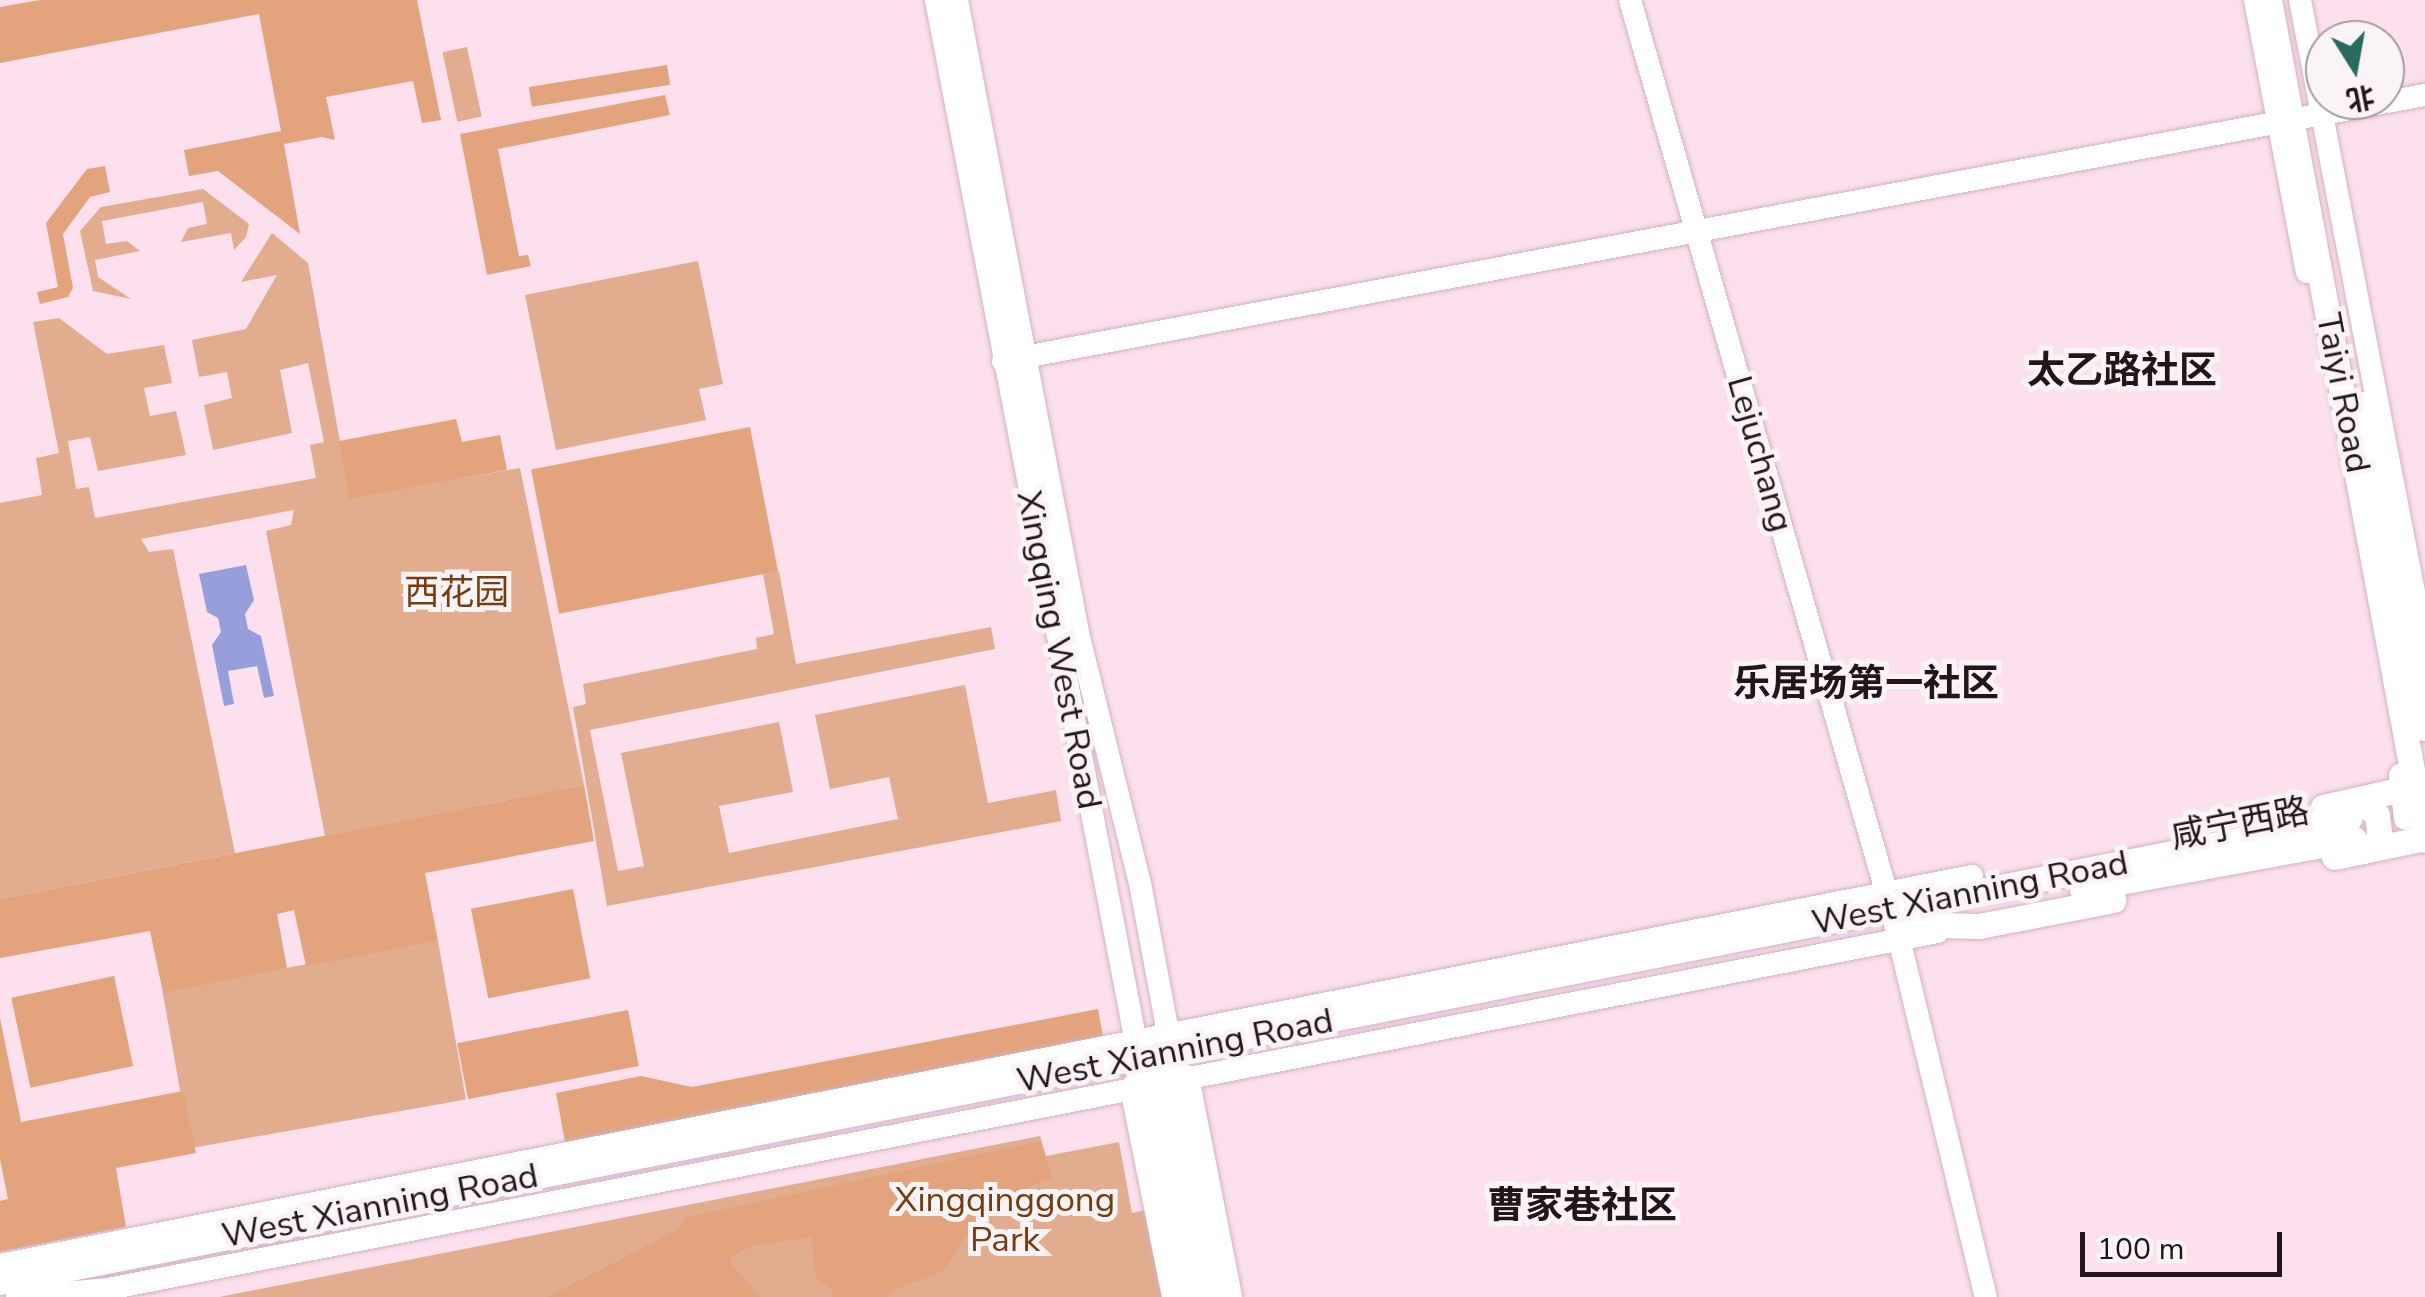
<!DOCTYPE html>
<html>
<head>
<meta charset="utf-8">
<style>
	body { margin:0 }
	#map { position:relative; width:2425px; height:1297px; overflow:hidden; background:#fce0ee; font-family:"Nunito Sans","Noto Sans SC",sans-serif }
	div>[style] { position:absolute }
	[style*='--x'] { left:calc(var(--x)*1px); top:calc(var(--y)*1px); width:calc(var(--w)*1px); rotate:calc(var(--a)*1deg) }
	.green>* { inset:0; background:#e1ad8e; transform-origin:0 0 }
	.forest>* { inset:0; background:#e3a47d; transform-origin:0 0 }
	.water>* { inset:0; background:#969edc }
	.roads { filter:drop-shadow(0 0 2px #d4b2c3) drop-shadow(0 0 2px #d4b2c3) }
	.secondary>* { height:22px; margin:-11px; padding:0 11px; transform-origin:11px; border-radius:11px; background:#fff }
	.primary>* { height:25px; margin:-12.5px; padding:0 12.5px; transform-origin:12.5px; border-radius:12.5px; background:#fff }
	span { translate:-50% -50%; white-space:nowrap; text-align:center; line-height:1.15; -webkit-text-stroke:10px #fbf4f7; paint-order:stroke }
	.street-label { font-size:35px; color:#22161c }
	.park-label { font-size:35px; color:#763c10 }
	.neighbourhood-label { font-size:38px; color:#22161c; font-weight:700 }
	.north { position:absolute; left:2305px; top:20px; width:100px; height:100px; box-sizing:border-box; background:#fbf4f7; border:2px solid #a49b9f; border-radius:50%; rotate:169deg; font-size:28px; font-weight:700; line-height:40px; text-align:center; color:#22161c }
	.north::after { content:''; display:block; margin:auto; width:35px; height:45px; background:#286c5f; clip-path:polygon(50% 0,100% 100%,50% 72%,0 100%) }
	.scale { position:absolute; left:2080px; top:1232px; width:202px; height:45px; box-sizing:border-box; border:5px solid #22161c; border-top:0; padding-left:12px; font-size:30px; line-height:35px; white-space:nowrap; color:#22161c; -webkit-text-stroke:8px #fbf4f7; paint-order:stroke }
</style>
</head>
<body>
<div id="map">
	<div class="green">
		<div style="left:467px;top:47px;width:71px;height:25px;rotate:78deg"></div>
		<div style="clip-path:polygon(203px 189px,249px 224px,246px 237px,234px 250px,231px 233px,181px 242px,188px 228px,207px 224px,203px 202px,102px 221px,106px 244px,127px 241px,140px 251px,95px 260px,98px 277px,131px 299px,93px 291px,80px 231px,101px 207px)"></div>
		<div style="clip-path:polygon(272px 233px,308px 263px,350px 498px,520px 468px,584px 785px,325px 836px,266px 531px,291px 525px,294px 510px,141px 539px,149px 552px,173px 549px,235px 853px,0 899px,0 503px,42px 495px,36px 458px,59px 453px,33px 322px,59px 318px,107px 354px,164px 345px,172px 383px,144px 388px,150px 416px,176px 411px,186px 455px,98px 471px,90px 437px,68px 441px,76px 489px,89px 487px,95px 518px,316px 478px,310px 445px,324px 442px,308px 363px,280px 370px,292px 433px,213px 450px,204px 405px,232px 398px,227px 372px,199px 377px,192px 340px,246px 329px,277px 275px,241px 282px)"></div>
		<div style="clip-path:polygon(698px 261px,723px 384px,699px 389px,706px 420px,556px 450px,525px 295px)"></div>
		<div style="clip-path:polygon(779px 571px,796px 664px,991px 627px,995px 649px,590px 730px,618px 871px,644px 866px,621px 753px,779px 722px,793px 792px,719px 806px,729px 853px,898px 819px,889px 777px,830px 789px,815px 715px,965px 685px,988px 803px,1056px 790px,1061px 821px,607px 906px,573px 707px,586px 704px,583px 684px,757px 649px,756px 638px,774px 634px,763px 574px)"></div>
		<div style="left:438px;top:941px;width:161px;height:280px;rotate:80deg"></div>
		<div style="clip-path:polygon(1040px 1136px,1046px 1156px,1119px 1142px,1132px 1213px,1147px 1210px,1164px 1297px,219px 1297px)"></div>
	</div>
	<div class="forest">
		<div style="clip-path:polygon(40px 0,417px 0,441px 120px,422px 123px,413px 81px,326px 97px,335px 140px,322px 137px,284px 144px,300px 234px,218px 171px,189px 176px,184px 150px,281px 131px,259px 14px,0 63px,0 7px)"></div>
		<div style="left:667px;top:65px;width:20px;height:140px;rotate:81deg"></div>
		<div style="clip-path:polygon(665px 95px,670px 115px,498px 149px,519px 256px,528px 255px,531px 266px,487px 275px,460px 134px)"></div>
		<div style="clip-path:polygon(105px 166px,110px 192px,90px 197px,63px 234px,73px 288px,68px 297px,40px 304px,37px 292px,58px 287px,46px 223px,87px 169px)"></div>
		<div style="clip-path:polygon(456px 419px,462px 442px,500px 435px,507px 470px,349px 499px,339px 441px)"></div>
		<div style="left:750px;top:427px;width:147px;height:223px;rotate:79deg"></div>
		<div style="clip-path:polygon(584px 785px,594px 841px,425px 873px,438px 941px,306px 966px,294px 910px,277px 914px,287px 968px,163px 993px,150px 931px,0 958px,0 899px)"></div>
		<div style="left:573px;top:889px;width:91px;height:104px;rotate:79deg"></div>
		<div style="left:114px;top:976px;width:92px;height:105px;rotate:78deg"></div>
		<div style="clip-path:polygon(1098px 1009px,1103px 1036px,565px 1142px,556px 1093px,641px 1076px,692px 1087px)"></div>
		<div style="left:628px;top:1010px;width:57px;height:174px;rotate:79deg"></div>
		<div style="clip-path:polygon(0 1018px,21px 1122px,183px 1091px,196px 1153px,116px 1168px,126px 1227px,0 1252px,0 1201px,8px 1199px,0 1159px)"></div>
		<div style="clip-path:polygon(1040px 1141px,1052px 1178px,1031px 1186px,1004px 1208px,975px 1222px,943px 1271px,895px 1290px,888px 1297px,833px 1297px,831px 1289px,816px 1278px,811px 1237px,752px 1246px,732px 1257px,729px 1261px,761px 1297px,548px 1297px,678px 1229px,687px 1217px)"></div>
	</div>
	<div class="water">
		<div style="clip-path:polygon(246px 565px,254px 600px,245px 614px,248px 629px,261px 636px,274px 696px,264px 698px,257px 666px,228px 671px,234px 704px,224px 706px,212px 645px,221px 632px,218px 618px,207px 612px,199px 574px)"></div>
	</div>
	<div class="roads">
		<div class="secondary">
			<div style="--x:936;--y:0;--w:1077;--a:79.14"></div>
			<div style="--x:1139;--y:1058;--w:14;--a:54"></div>
			<div style="--x:1147;--y:1069;--w:233;--a:78.6"></div>
			<div style="--x:957;--y:0;--w:649;--a:79.16"></div>
			<div style="--x:1079;--y:637;--w:253;--a:76.1"></div>
			<div style="--x:1140;--y:883;--w:141;--a:79.4"></div>
			<div style="--x:1166;--y:1022;--w:44;--a:90"></div>
			<div style="--x:1166;--y:1066;--w:236;--a:78.7"></div>
			<div style="--x:1630;--y:0;--w:942;--a:73.97"></div>
			<div style="--x:2255;--y:0;--w:277;--a:79.2"></div>
			<div style="--x:2300;--y:0;--w:661;--a:79.1"></div>
			<div style="--x:1003;--y:361;--w:1447;--a:-10.6"></div>
			<div style="--x:2400;--y:775;--w:44;--a:83.5"></div>
			<div style="--x:1896;--y:926;--w:382;--a:76.4"></div>
			<div style="--x:1174;--y:1070;--w:16;--a:27"></div>
			<div style="--x:1188;--y:1077;--w:224;--a:78.9"></div>
			<div style="--x:1138;--y:1080;--w:11;--a:131"></div>
			<div style="--x:1131;--y:1088;--w:213;--a:78.6"></div>
			<div style="--x:0;--y:1265;--w:2010;--a:-11.16"></div>
			<div style="--x:17;--y:1297;--w:91;--a:-5"></div>
			<div style="--x:108;--y:1289;--w:1864;--a:-11.04"></div>
		</div>
		<div class="primary">
			<div style="--x:2269;--y:0;--w:854;--a:79.48"></div>
			<div style="--x:2363;--y:404;--w:330;--a:79.2"></div>
			<div style="--x:2351;--y:802;--w:13;--a:9"></div>
			<div style="--x:2364;--y:804;--w:17;--a:40"></div>
			<div style="--x:2377;--y:815;--w:25;--a:83"></div>
			<div style="--x:2380;--y:840;--w:20;--a:147"></div>
			<div style="--x:2323;--y:807;--w:105;--a:-12.7"></div>
			<div style="--x:2334;--y:857;--w:93;--a:-11.8"></div>
			<div style="--x:2082;--y:889;--w:277;--a:-10.4"></div>
			<div style="--x:1896;--y:924;--w:83;--a:1.4"></div>
			<div style="--x:1979;--y:926;--w:137;--a:-10.9"></div>
			<div style="--x:0;--y:1282;--w:2395;--a:-11.17"></div>
		</div>
	</div>
	<div class="street-label">
		<span style="left:2343px;top:393px;rotate:79deg">Taiyi Road</span>
		<span style="left:1760px;top:454px;rotate:74deg">Lejuchang</span>
		<span style="left:1059px;top:650px;rotate:79deg">Xingqing West Road</span>
		<span style="left:2240px;top:824px;rotate:-11deg">咸宁西路</span>
		<span style="left:1970px;top:893px;rotate:-11deg">West Xianning Road</span>
		<span style="left:1175px;top:1051px;rotate:-11deg">West Xianning Road</span>
		<span style="left:380px;top:1206px;rotate:-11deg">West Xianning Road</span>
	</div>
	<div class="park-label">
		<span style="left:457px;top:593px">西花园</span>
		<span style="left:1005px;top:1220px">Xingqinggong<br>Park</span>
	</div>
	<div class="neighbourhood-label">
		<span style="left:2122px;top:371px">太乙路社区</span>
		<span style="left:1866px;top:684px">乐居场第一社区</span>
		<span style="left:1582px;top:1206px">曹家巷社区</span>
	</div>
	<div class="north">北</div>
	<div class="scale">100 m</div>
</div>
</body>
</html>
